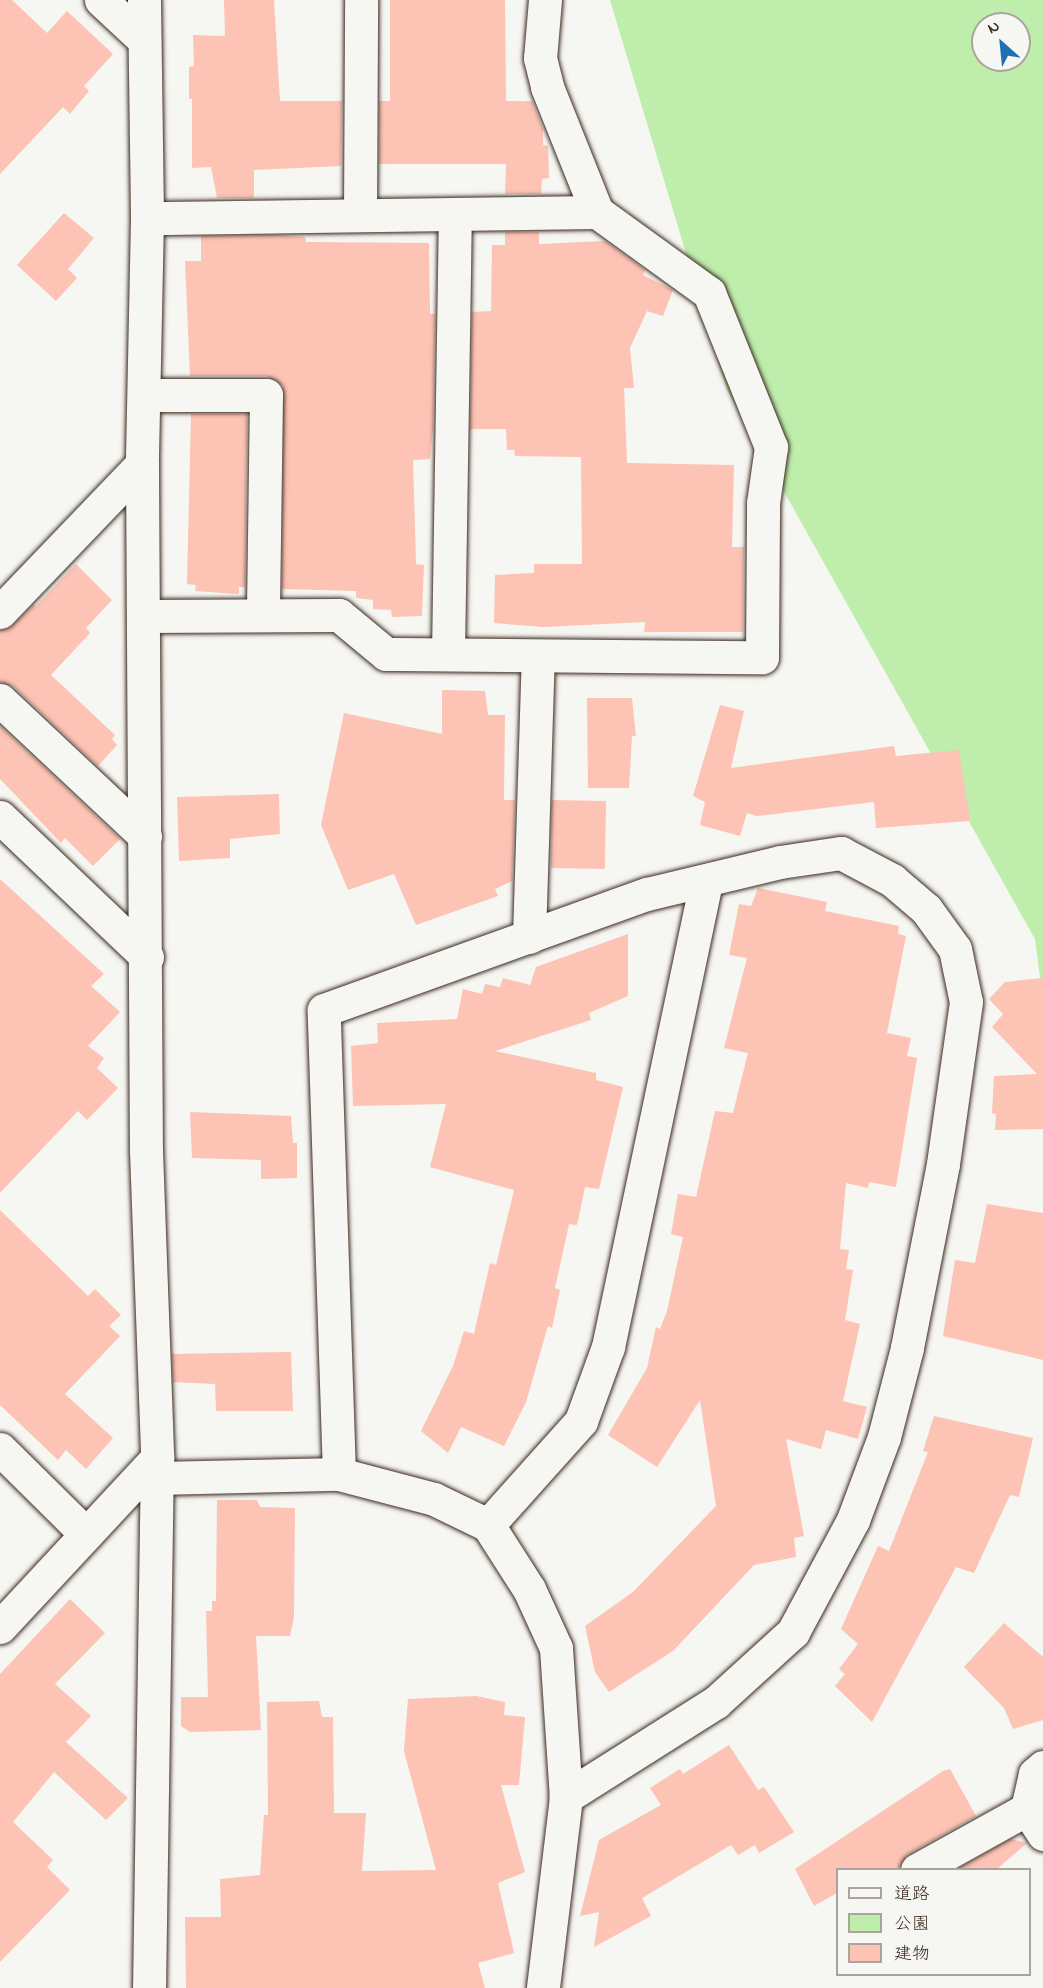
<!DOCTYPE html>
<html>
<head>
<meta charset="utf-8">
<style>
	body { margin:0 }
	#map { position:relative; width:1043px; height:1988px; overflow:hidden; background:#f6f6f2; font-family:"Indie Flower","Klee One",sans-serif }
	div>[style] { position:absolute }
	[style*='--x'] { left:calc(var(--x)*1px); top:calc(var(--y)*1px); width:calc(var(--w)*1px); rotate:calc(var(--a)*1deg) }
	.green>* { inset:0; background:#beedac }
	.building>* { inset:0; background:#fdc3b4; transform-origin:0 0 }
	.roads { filter:drop-shadow(0 0 2px #3b2a1e) drop-shadow(0 0 2px #3b2a1e) }
	.minor>* { height:33px; margin:-16.5px; padding:0 16.5px; transform-origin:16.5px; border-radius:16.5px; background:#f6f6f2 }
	span { translate:-50% -50%; white-space:nowrap; text-align:center; line-height:1.15; -webkit-text-stroke:5px #f6f6f2; paint-order:stroke }
	.legend { position:absolute; left:836px; top:1868px; width:195px; height:108px; box-sizing:border-box; background:#f6f6f2; border:2px solid #aba49d; margin:0; padding:8px 10px; list-style:none; font-size:18px; color:#3b2a1e }
	.legend li { display:flex; align-items:center; gap:12px; height:30px }
	.legend b { width:30px; border:2px solid #aba49d }
	.north { position:absolute; left:971px; top:12px; width:60px; height:60px; box-sizing:border-box; background:#f6f6f2; border:2px solid #aba49d; border-radius:50%; rotate:333deg; font-size:16px; font-weight:700; line-height:24px; text-align:center; color:#3b2a1e }
	.north::after { content:''; display:block; margin:auto; width:21px; height:27px; background:#1f6fb2; clip-path:polygon(50% 0,100% 100%,50% 72%,0 100%) }
</style>
</head>
<body>
<div id="map">
	<div class="green">
		<div style="clip-path:polygon(evenodd,610px 0,1043px 0,1043px 1000px,1035px 939px,727px 390px,610px 0,983px 24px,1019px 24px,1019px 60px,983px 60px,983px 24px)"></div>
	</div>
	<div class="building">
		<div style="clip-path:polygon(0 0,12px 0,47px 33px,67px 11px,113px 54px,84px 86px,89px 91px,70px 114px,63px 107px,0 174px)"></div>
		<div style="clip-path:polygon(224px 0,274px 0,280px 101px,342px 101px,341px 166px,254px 170px,254px 198px,217px 198px,211px 167px,192px 168px,192px 99px,189px 99px,189px 67px,194px 66px,193px 35px,225px 36px)"></div>
		<div style="clip-path:polygon(390px 0,505px 0,506px 101px,532px 101px,543px 129px,543px 145px,548px 146px,549px 178px,542px 179px,541px 194px,505px 194px,506px 164px,379px 164px,379px 101px,390px 101px)"></div>
		<div style="clip-path:polygon(64px 213px,94px 238px,68px 269px,77px 278px,56px 301px,17px 265px)"></div>
		<div style="clip-path:polygon(505px 232px,539px 232px,539px 244px,605px 241px,645px 270px,643px 275px,673px 290px,663px 316px,647px 311px,630px 348px,634px 388px,624px 388px,627px 463px,734px 465px,732px 547px,744px 547px,743px 632px,644px 632px,645px 622px,543px 627px,494px 623px,495px 575px,534px 573px,534px 564px,582px 564px,581px 457px,515px 456px,514px 450px,507px 450px,506px 429px,470px 429px,472px 312px,491px 311px,492px 245px,505px 245px)"></div>
		<div style="clip-path:polygon(275px 235px,305px 237px,306px 242px,429px 243px,430px 314px,435px 314px,433px 428px,430px 459px,413px 460px,416px 564px,424px 565px,422px 616px,392px 617px,391px 610px,373px 609px,373px 600px,356px 598px,356px 591px,282px 589px,283px 386px,266px 376px,190px 376px,185px 261px,201px 261px,201px 236px)"></div>
		<div style="clip-path:polygon(191px 414px,247px 414px,245px 587px,239px 587px,239px 594px,195px 591px,196px 585px,187px 584px)"></div>
		<div style="clip-path:polygon(76px 564px,112px 600px,86px 628px,90px 633px,51px 675px,115px 735px,112px 739px,117px 745px,98px 766px,13px 686px,0 682px,0 630px,13px 625px,34px 604px,36px 606px)"></div>
		<div style="clip-path:polygon(442px 690px,485px 691px,488px 715px,505px 715px,504px 800px,515px 800px,512px 881px,495px 889px,498px 896px,416px 925px,394px 874px,348px 890px,321px 825px,344px 713px,442px 734px)"></div>
		<div style="clip-path:polygon(587px 698px,632px 698px,636px 736px,632px 736px,629px 788px,588px 788px)"></div>
		<div style="clip-path:polygon(720px 705px,744px 711px,731px 768px,894px 746px,896px 756px,959px 750px,970px 821px,876px 828px,874px 802px,757px 816px,747px 813px,740px 836px,700px 825px,705px 802px,693px 796px)"></div>
		<div style="clip-path:polygon(0 726px,120px 839px,93px 866px,65px 838px,61px 843px,0 779px)"></div>
		<div style="clip-path:polygon(279px 794px,280px 834px,230px 839px,230px 858px,179px 861px,177px 797px)"></div>
		<div style="left:552px;top:800px;width:54px;height:68px;rotate:1deg"></div>
		<div style="clip-path:polygon(0 879px,104px 974px,91px 986px,120px 1012px,88px 1046px,104px 1058px,97px 1068px,118px 1088px,87px 1120px,78px 1111px,0 1193px)"></div>
		<div style="clip-path:polygon(758px 888px,827px 902px,825px 911px,899px 926px,898px 934px,906px 936px,887px 1033px,911px 1038px,907px 1056px,917px 1058px,896px 1187px,869px 1182px,868px 1188px,846px 1183px,840px 1249px,849px 1250px,846px 1269px,853px 1270px,845px 1320px,860px 1324px,843px 1401px,867px 1407px,858px 1439px,826px 1430px,821px 1449px,786px 1439px,804px 1536px,794px 1538px,796px 1557px,754px 1565px,673px 1651px,609px 1692px,595px 1672px,585px 1626px,633px 1592px,716px 1506px,700px 1400px,657px 1467px,608px 1435px,647px 1368px,656px 1327px,660px 1329px,667px 1311px,683px 1237px,671px 1234px,678px 1194px,696px 1197px,715px 1111px,733px 1113px,748px 1053px,724px 1048px,747px 958px,729px 955px,739px 904px,751px 906px)"></div>
		<div style="clip-path:polygon(628px 934px,628px 996px,589px 1013px,591px 1020px,495px 1051px,596px 1073px,596px 1080px,623px 1087px,599px 1189px,585px 1187px,577px 1225px,569px 1224px,555px 1288px,560px 1290px,552px 1328px,548px 1326px,526px 1402px,504px 1446px,461px 1427px,448px 1453px,421px 1431px,453px 1366px,464px 1331px,474px 1334px,490px 1263px,496px 1265px,514px 1190px,430px 1167px,446px 1104px,353px 1106px,351px 1046px,378px 1043px,377px 1023px,457px 1019px,463px 989px,482px 994px,485px 984px,500px 987px,503px 978px,530px 985px,536px 967px)"></div>
		<div style="clip-path:polygon(1043px 978px,1043px 1129px,995px 1130px,996px 1114px,992px 1113px,994px 1076px,1037px 1074px,992px 1027px,1003px 1014px,989px 999px,1005px 982px)"></div>
		<div style="clip-path:polygon(190px 1112px,291px 1116px,293px 1143px,297px 1143px,297px 1178px,261px 1179px,261px 1160px,192px 1158px)"></div>
		<div style="clip-path:polygon(987px 1204px,1043px 1213px,1043px 1360px,943px 1336px,955px 1260px,975px 1263px)"></div>
		<div style="clip-path:polygon(0 1210px,88px 1296px,95px 1289px,121px 1315px,109px 1326px,120px 1336px,65px 1394px,113px 1438px,86px 1469px,66px 1450px,58px 1460px,0 1405px)"></div>
		<div style="clip-path:polygon(291px 1352px,293px 1411px,216px 1411px,215px 1384px,173px 1382px,172px 1354px)"></div>
		<div style="clip-path:polygon(934px 1416px,1033px 1438px,1019px 1497px,1010px 1495px,974px 1573px,956px 1567px,872px 1722px,835px 1686px,845px 1674px,839px 1669px,858px 1644px,841px 1629px,878px 1546px,889px 1551px,928px 1452px,923px 1451px)"></div>
		<div style="clip-path:polygon(217px 1500px,257px 1500px,260px 1507px,295px 1508px,294px 1617px,290px 1636px,256px 1636px,261px 1730px,190px 1732px,181px 1726px,181px 1697px,208px 1697px,206px 1611px,212px 1611px,212px 1601px,216px 1601px)"></div>
		<div style="clip-path:polygon(70px 1599px,105px 1633px,55px 1684px,91px 1716px,66px 1742px,128px 1798px,106px 1820px,54px 1772px,13px 1822px,53px 1860px,47px 1867px,70px 1890px,0 1962px,0 1674px)"></div>
		<div style="clip-path:polygon(1004px 1623px,1043px 1657px,1043px 1720px,1013px 1729px,1004px 1708px,964px 1667px)"></div>
		<div style="clip-path:polygon(476px 1696px,505px 1702px,504px 1715px,525px 1717px,519px 1785px,501px 1785px,525px 1872px,498px 1883px,514px 1953px,478px 1963px,485px 1988px,186px 1988px,185px 1917px,221px 1917px,220px 1879px,260px 1875px,264px 1815px,268px 1815px,267px 1702px,319px 1701px,322px 1717px,333px 1717px,334px 1813px,366px 1813px,362px 1871px,436px 1870px,404px 1751px,408px 1699px)"></div>
		<div style="clip-path:polygon(729px 1745px,758px 1790px,764px 1787px,794px 1832px,759px 1853px,755px 1845px,738px 1855px,731px 1845px,642px 1898px,651px 1916px,594px 1947px,599px 1912px,580px 1916px,599px 1840px,661px 1805px,650px 1788px,680px 1769px,683px 1774px)"></div>
		<div style="clip-path:polygon(950px 1769px,976px 1816px,908px 1854px,898px 1869px,837px 1869px,837px 1893px,814px 1906px,795px 1869px,943px 1771px)"></div>
		<div style="clip-path:polygon(1011px 1839px,1027px 1843px,997px 1869px,957px 1869px)"></div>
	</div>
	<div class="roads">
		<div class="minor">
			<div style="--x:101;--y:0;--w:59;--a:42.9"></div>
			<div style="--x:144;--y:0;--w:218;--a:89.2"></div>
			<div style="--x:147;--y:218;--w:246;--a:91.2"></div>
			<div style="--x:142;--y:464;--w:687;--a:89.67"></div>
			<div style="--x:146;--y:1151;--w:307;--a:87.9"></div>
			<div style="--x:157;--y:1458;--w:530;--a:90.86"></div>
			<div style="--x:545;--y:0;--w:58;--a:94.9"></div>
			<div style="--x:540;--y:58;--w:30;--a:76"></div>
			<div style="--x:547;--y:87;--w:135;--a:68.2"></div>
			<div style="--x:360;--y:215;--w:215;--a:-89.7"></div>
			<div style="--x:145;--y:395;--w:121;--a:0"></div>
			<div style="--x:266;--y:395;--w:219;--a:90.8"></div>
			<div style="--x:0;--y:612;--w:205;--a:-46.2"></div>
			<div style="--x:144;--y:616;--w:195;--a:-0.3"></div>
			<div style="--x:339;--y:615;--w:61;--a:39.7"></div>
			<div style="--x:386;--y:654;--w:376;--a:0.5"></div>
			<div style="--x:762;--y:657;--w:154;--a:-89.6"></div>
			<div style="--x:763;--y:503;--w:57;--a:-81.9"></div>
			<div style="--x:771;--y:447;--w:166;--a:-111.9"></div>
			<div style="--x:709;--y:293;--w:138;--a:-144.1"></div>
			<div style="--x:597;--y:212;--w:450;--a:179.2"></div>
			<div style="--x:448;--y:654;--w:438;--a:-89.1"></div>
			<div style="--x:0;--y:700;--w:199;--a:43.2"></div>
			<div style="--x:0;--y:817;--w:203;--a:43.6"></div>
			<div style="--x:529;--y:937;--w:280;--a:-88.2"></div>
			<div style="--x:0;--y:1449;--w:121;--a:44.7"></div>
			<div style="--x:339;--y:1474;--w:464;--a:-91.9"></div>
			<div style="--x:324;--y:1010;--w:343;--a:-19.8"></div>
			<div style="--x:647;--y:894;--w:137;--a:-13.5"></div>
			<div style="--x:780;--y:862;--w:62;--a:-8.4"></div>
			<div style="--x:841;--y:853;--w:58;--a:27.9"></div>
			<div style="--x:892;--y:880;--w:45;--a:40.5"></div>
			<div style="--x:926;--y:909;--w:49;--a:54.1"></div>
			<div style="--x:955;--y:949;--w:54;--a:78.3"></div>
			<div style="--x:966;--y:1002;--w:164;--a:98.1"></div>
			<div style="--x:943;--y:1164;--w:187;--a:101.1"></div>
			<div style="--x:907;--y:1348;--w:92;--a:104.5"></div>
			<div style="--x:884;--y:1437;--w:89;--a:110.5"></div>
			<div style="--x:853;--y:1520;--w:127;--a:118.2"></div>
			<div style="--x:793;--y:1632;--w:104;--a:137.7"></div>
			<div style="--x:716;--y:1702;--w:178;--a:147.7"></div>
			<div style="--x:157;--y:1478;--w:182;--a:-1.3"></div>
			<div style="--x:339;--y:1474;--w:98;--a:14.7"></div>
			<div style="--x:434;--y:1499;--w:60;--a:25.7"></div>
			<div style="--x:488;--y:1525;--w:76;--a:57.4"></div>
			<div style="--x:529;--y:1589;--w:65;--a:65.4"></div>
			<div style="--x:556;--y:1648;--w:149;--a:86.2"></div>
			<div style="--x:566;--y:1797;--w:192;--a:96.9"></div>
			<div style="--x:488;--y:1525;--w:140;--a:-48.2"></div>
			<div style="--x:581;--y:1421;--w:79;--a:-70"></div>
			<div style="--x:608;--y:1347;--w:476;--a:-78.1"></div>
			<div style="--x:0;--y:1627;--w:231;--a:-47.1"></div>
			<div style="--x:1043;--y:1767;--w:11;--a:139"></div>
			<div style="--x:1035;--y:1774;--w:36;--a:103"></div>
			<div style="--x:1027;--y:1809;--w:30;--a:57"></div>
			<div style="--x:917;--y:1870;--w:126;--a:-29"></div>
		</div>
	</div>
	<ul class="legend">
	<li><b style="height:8px;background:#f6f6f2"></b>道路</li>
	<li><b style="height:16px;background:#beedac"></b>公園</li>
	<li><b style="height:16px;background:#fdc3b4"></b>建物</li>
	</ul>
	<div class="north">N</div>
</div>
</body>
</html>
